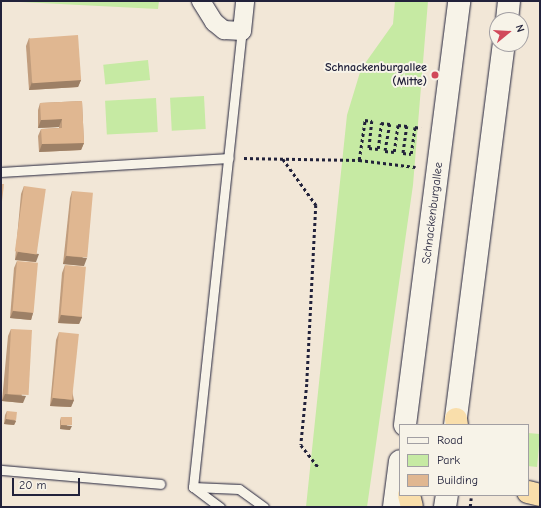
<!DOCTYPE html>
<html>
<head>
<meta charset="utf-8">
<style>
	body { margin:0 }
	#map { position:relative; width:541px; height:508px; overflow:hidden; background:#f2e7d7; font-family:"Comic Neue",sans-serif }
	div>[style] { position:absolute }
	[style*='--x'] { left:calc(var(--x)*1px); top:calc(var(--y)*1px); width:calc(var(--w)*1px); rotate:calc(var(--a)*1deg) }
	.green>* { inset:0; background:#c6eaa3; transform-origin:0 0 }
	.path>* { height:2.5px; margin-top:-1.25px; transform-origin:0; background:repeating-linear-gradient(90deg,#22223b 0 3px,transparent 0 6px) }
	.roads { filter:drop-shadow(0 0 1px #22223b) drop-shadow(0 0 1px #22223b) }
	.service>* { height:9px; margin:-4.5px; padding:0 4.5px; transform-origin:4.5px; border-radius:4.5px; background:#f7f3e8 }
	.minor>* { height:18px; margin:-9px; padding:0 9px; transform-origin:9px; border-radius:9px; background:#f7f3e8 }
	.secondary>* { height:22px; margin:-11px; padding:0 11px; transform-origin:11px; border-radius:11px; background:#f7f3e8 }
	.motorway>* { height:22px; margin:-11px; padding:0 11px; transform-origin:11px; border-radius:11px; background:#f9deab }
	.wall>* { inset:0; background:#c19d7d }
	.shaded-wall>* { inset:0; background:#9d8066 }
	.building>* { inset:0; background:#e0b791; transform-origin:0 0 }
	.dots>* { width:11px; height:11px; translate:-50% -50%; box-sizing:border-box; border:2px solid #f7f3e8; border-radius:50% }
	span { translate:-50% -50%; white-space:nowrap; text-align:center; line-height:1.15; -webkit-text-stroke:4px #f7f3e8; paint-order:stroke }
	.poi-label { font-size:12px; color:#22223b; font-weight:700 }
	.right { translate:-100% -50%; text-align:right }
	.street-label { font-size:12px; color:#22223b }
	.frame { position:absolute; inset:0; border:2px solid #22223b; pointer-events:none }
	.legend { position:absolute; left:399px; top:424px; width:130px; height:72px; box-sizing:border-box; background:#f7f3e8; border:1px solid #a29fa3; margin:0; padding:5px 7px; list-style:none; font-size:12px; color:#22223b }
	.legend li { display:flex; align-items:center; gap:8px; height:20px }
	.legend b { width:20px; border:1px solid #a29fa3 }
	.north { position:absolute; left:489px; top:12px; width:40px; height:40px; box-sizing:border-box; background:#f7f3e8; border:1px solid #a29fa3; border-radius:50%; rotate:72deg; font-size:11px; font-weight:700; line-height:16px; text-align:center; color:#22223b }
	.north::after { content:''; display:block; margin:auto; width:14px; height:18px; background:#d1495b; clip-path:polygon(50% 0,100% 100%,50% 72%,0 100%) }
	.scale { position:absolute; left:12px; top:478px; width:68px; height:18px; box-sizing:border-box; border:2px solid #22223b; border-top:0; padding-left:5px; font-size:12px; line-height:14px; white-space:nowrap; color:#22223b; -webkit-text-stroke:3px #f7f3e8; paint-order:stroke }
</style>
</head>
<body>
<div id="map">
	<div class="green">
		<div style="clip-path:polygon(1px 1px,159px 1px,158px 9px)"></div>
		<div style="clip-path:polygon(395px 1px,428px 1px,413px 185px,367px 507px,306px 507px,347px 115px,361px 69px,393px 24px)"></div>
		<div style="left:148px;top:60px;width:20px;height:45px;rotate:84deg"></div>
		<div style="left:204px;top:96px;width:33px;height:34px;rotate:87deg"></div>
		<div style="left:156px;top:98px;width:34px;height:51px;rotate:87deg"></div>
		<div style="left:528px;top:433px;width:12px;height:33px;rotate:5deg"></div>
	</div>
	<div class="path">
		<div style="--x:244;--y:158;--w:115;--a:1"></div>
		<div style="--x:359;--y:160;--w:57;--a:7"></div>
		<div style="--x:283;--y:159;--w:57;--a:54.3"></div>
		<div style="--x:316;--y:205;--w:179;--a:92.9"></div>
		<div style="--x:307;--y:384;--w:61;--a:95.6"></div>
		<div style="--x:301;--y:445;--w:29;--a:52"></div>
		<div style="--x:359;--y:160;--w:40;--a:-81.5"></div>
		<div style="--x:365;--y:120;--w:7;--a:8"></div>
		<div style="--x:372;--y:121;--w:27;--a:96"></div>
		<div style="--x:369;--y:148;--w:9;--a:6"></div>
		<div style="--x:378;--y:149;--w:26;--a:-83"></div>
		<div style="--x:381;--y:123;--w:9;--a:6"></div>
		<div style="--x:390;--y:124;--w:27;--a:100"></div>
		<div style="--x:385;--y:151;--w:9;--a:6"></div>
		<div style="--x:394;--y:152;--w:27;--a:-82"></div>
		<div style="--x:398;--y:125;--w:9;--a:6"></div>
		<div style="--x:407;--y:126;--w:27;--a:98"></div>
		<div style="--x:403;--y:153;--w:8;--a:7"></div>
		<div style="--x:411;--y:154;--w:27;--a:-82"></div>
		<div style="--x:415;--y:127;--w:6;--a:9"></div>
		<div style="--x:470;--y:507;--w:9;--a:-84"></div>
	</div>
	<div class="roads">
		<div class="service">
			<div style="--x:1;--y:172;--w:228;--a:-3.5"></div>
			<div style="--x:1;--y:470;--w:160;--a:5"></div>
			<div style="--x:193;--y:487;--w:459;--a:-83.9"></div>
			<div style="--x:193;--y:487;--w:46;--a:2.5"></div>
			<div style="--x:239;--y:489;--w:31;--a:36"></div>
			<div style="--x:193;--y:487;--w:34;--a:37"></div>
		</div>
		<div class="minor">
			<div style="--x:201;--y:1;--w:25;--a:58"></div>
			<div style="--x:214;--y:22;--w:13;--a:39"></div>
			<div style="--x:224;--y:30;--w:18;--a:3"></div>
			<div style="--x:242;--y:31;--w:30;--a:-84"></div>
		</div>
		<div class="secondary">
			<div style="--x:507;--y:20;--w:19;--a:-84"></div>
			<div style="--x:405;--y:425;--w:427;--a:-82.7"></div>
			<div style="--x:455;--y:425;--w:384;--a:-82.7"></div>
			<div style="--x:394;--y:507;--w:46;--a:-82.6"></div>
			<div style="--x:445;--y:507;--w:12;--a:-81"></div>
		</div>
		<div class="motorway">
			<div style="--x:456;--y:419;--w:6;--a:81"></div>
			<div style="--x:528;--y:492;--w:12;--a:14"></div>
			<div style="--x:409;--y:495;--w:12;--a:76"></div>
		</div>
	</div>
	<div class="wall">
		<div style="clip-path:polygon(29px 38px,81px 80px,78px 87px,29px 90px,26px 46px)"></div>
		<div style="clip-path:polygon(82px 101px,84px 143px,81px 150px,39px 152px,38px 136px,41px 129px,59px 128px,59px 127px,38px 128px,38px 110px,40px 103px)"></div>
		<div style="clip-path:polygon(24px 186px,36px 262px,15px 260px,21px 194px)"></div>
		<div style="clip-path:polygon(72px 191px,84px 266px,63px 264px,70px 198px)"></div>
		<div style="clip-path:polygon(17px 261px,33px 313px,31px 320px,10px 318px,14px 268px)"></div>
		<div style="clip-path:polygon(65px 265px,82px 317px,79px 324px,58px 323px,62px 273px)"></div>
		<div style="clip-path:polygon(11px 329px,23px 403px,2px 401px,8px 336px)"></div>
		<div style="clip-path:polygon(59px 332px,74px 400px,71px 407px,50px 406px,56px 340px)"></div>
		<div style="clip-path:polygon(7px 411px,16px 421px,14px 425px,4px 424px,5px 415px)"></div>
		<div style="clip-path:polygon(61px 417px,70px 430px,60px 429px,60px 421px)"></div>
	</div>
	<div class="shaded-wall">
		<div style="clip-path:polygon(81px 80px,78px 87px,29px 90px,32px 82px)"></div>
		<div style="clip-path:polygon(62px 119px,59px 127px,38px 128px,41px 120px)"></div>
		<div style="clip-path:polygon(84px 143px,81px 150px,39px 152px,42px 144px)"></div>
		<div style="clip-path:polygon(18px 252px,39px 254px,36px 262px,15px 260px)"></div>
		<div style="clip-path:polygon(66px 256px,87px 258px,84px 266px,63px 264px)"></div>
		<div style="clip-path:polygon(13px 311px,33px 313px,31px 320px,10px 318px)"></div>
		<div style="clip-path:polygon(61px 315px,82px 317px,79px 324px,58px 323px)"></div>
		<div style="clip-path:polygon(5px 394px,26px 396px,23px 403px,2px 401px)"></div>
		<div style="clip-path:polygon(53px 398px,74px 400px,71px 407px,50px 406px)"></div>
		<div style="clip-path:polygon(6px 419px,16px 421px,14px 425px,4px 424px)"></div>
		<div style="clip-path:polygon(61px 425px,72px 426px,70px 430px,60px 429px)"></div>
	</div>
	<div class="building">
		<div style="left:78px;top:35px;width:45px;height:49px;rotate:86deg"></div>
		<div style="clip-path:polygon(82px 101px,84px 143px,42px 144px,41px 129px,62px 128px,62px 119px,41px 120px,40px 103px)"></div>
		<div style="clip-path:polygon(1px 184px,4px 184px,1px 210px)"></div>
		<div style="left:24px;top:186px;width:22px;height:66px;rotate:8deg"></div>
		<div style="left:72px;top:191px;width:21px;height:65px;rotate:5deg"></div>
		<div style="left:17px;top:261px;width:21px;height:50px;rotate:5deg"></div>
		<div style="left:65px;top:265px;width:21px;height:50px;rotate:5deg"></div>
		<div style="left:11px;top:329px;width:21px;height:65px;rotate:3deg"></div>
		<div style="left:59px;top:332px;width:20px;height:66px;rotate:6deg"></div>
		<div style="left:7px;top:411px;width:10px;height:8px;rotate:6deg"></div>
		<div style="left:61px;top:417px;width:11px;height:8px"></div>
	</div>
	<div class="dots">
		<div style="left:435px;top:75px;background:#d1495b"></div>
	</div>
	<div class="poi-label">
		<span class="right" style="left:427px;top:75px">Schnackenburgallee<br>(Mitte)</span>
	</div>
	<div class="street-label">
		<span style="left:433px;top:213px;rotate:-83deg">Schnackenburgallee</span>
	</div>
	<div class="frame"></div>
	<ul class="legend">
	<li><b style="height:5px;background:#f7f3e8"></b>Road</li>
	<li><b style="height:11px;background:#c6eaa3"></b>Park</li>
	<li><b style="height:11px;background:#e0b791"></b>Building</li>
	</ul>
	<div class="north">N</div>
	<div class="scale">20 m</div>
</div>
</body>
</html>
